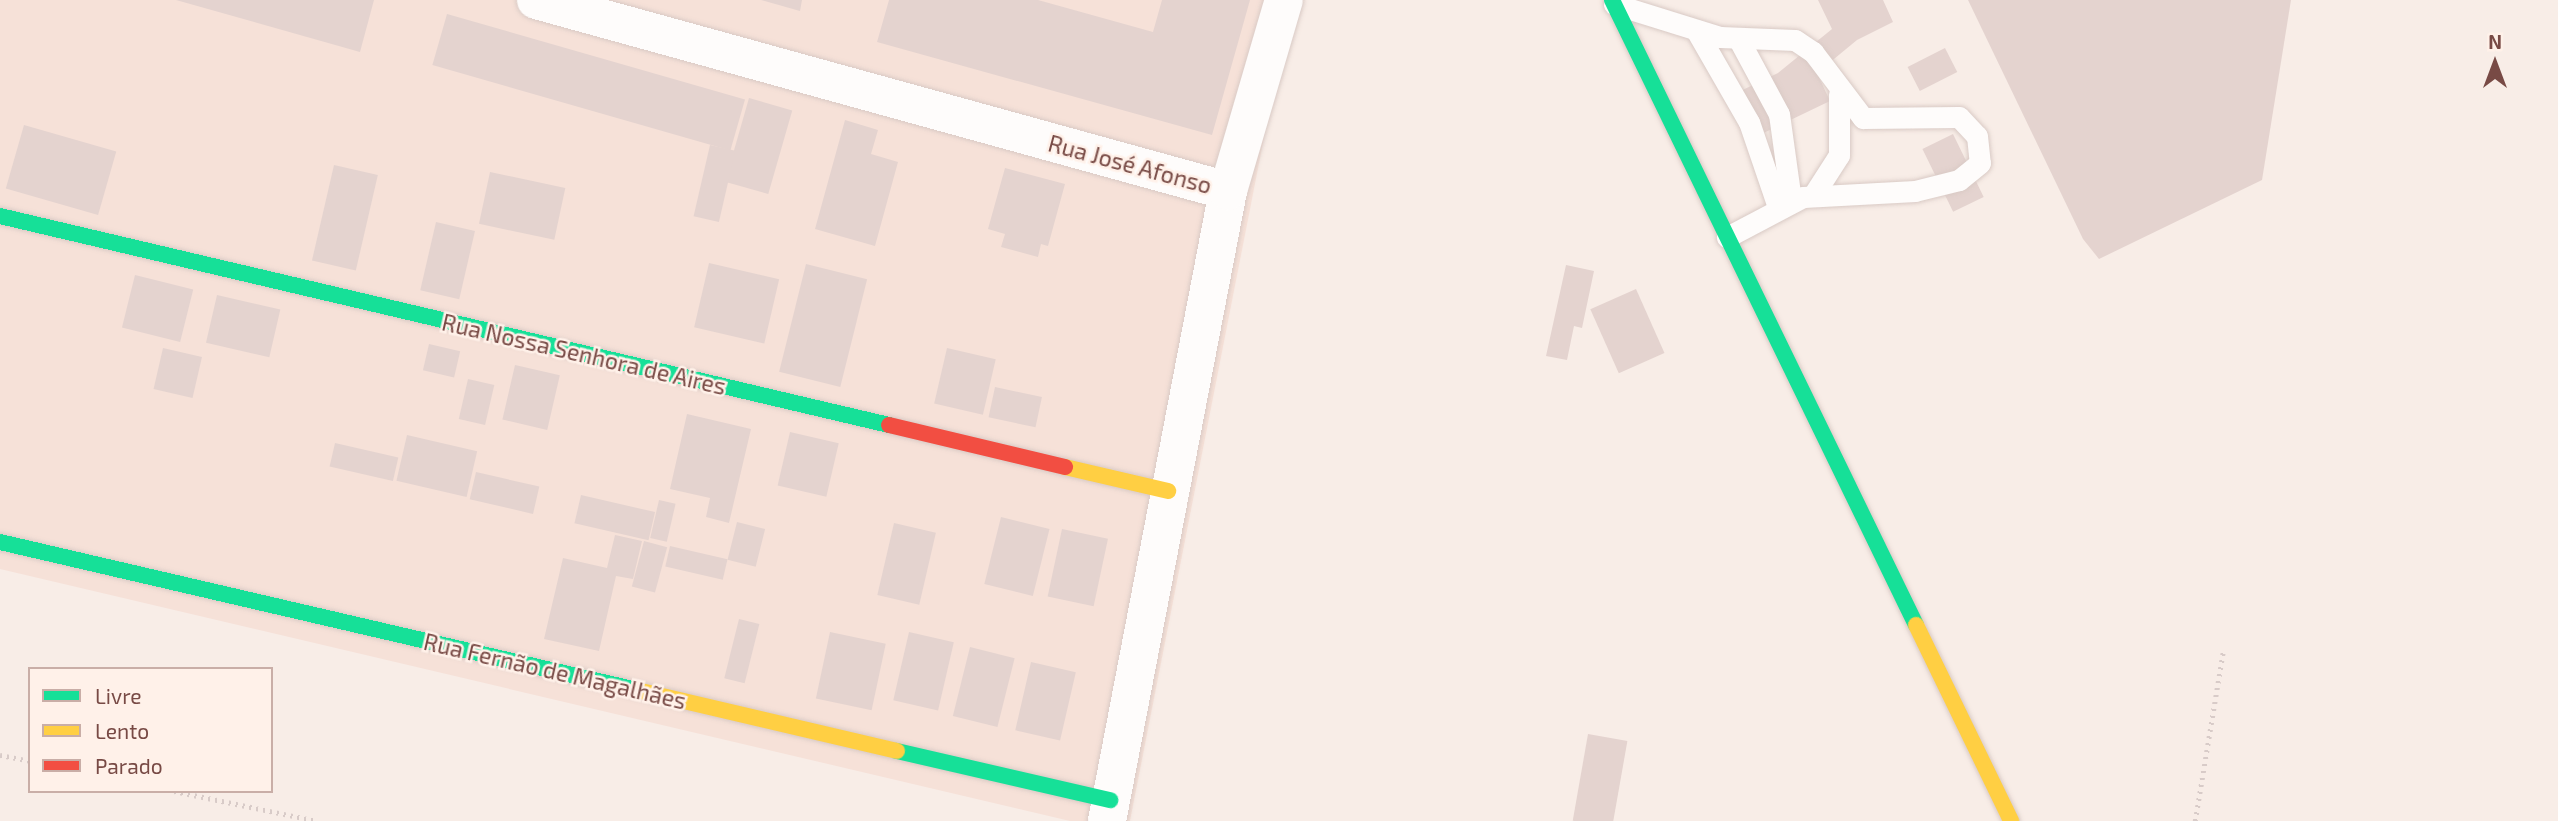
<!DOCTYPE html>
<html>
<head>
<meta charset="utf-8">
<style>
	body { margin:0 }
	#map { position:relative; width:2558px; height:821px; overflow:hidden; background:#f8ede7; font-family:"Exo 2",sans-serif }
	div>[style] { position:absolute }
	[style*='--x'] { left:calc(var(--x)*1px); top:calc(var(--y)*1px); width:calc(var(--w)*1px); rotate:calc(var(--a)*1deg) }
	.residential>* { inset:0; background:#f6e1d8 }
	.building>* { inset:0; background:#e4d3cf; transform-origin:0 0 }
	.path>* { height:4.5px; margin-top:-2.25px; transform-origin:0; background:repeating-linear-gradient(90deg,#d8cbc8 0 2px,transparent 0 7px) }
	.roads { filter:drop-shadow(0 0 2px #d9cac5) drop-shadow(0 0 2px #d9cac5) }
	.lane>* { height:21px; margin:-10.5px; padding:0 10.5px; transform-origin:10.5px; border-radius:10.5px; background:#fefcfb }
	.street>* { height:38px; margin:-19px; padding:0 19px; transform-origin:19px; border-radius:19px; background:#fefcfb }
	.fast>* { height:16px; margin:-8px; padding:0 8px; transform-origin:8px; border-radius:8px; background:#16e098 }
	.slow>* { height:16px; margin:-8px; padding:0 8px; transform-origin:8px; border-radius:8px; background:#ffcf43 }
	.jam>* { height:16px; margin:-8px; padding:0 8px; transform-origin:8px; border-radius:8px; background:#f24e42 }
	span { translate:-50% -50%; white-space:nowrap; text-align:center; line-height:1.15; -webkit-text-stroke:5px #fff1e9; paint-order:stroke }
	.street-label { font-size:23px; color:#784a45 }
	.legend { position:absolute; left:28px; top:667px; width:245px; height:126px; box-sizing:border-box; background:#fff1e9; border:2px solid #c9aea7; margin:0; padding:9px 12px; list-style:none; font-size:21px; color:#784a45 }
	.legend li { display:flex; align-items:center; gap:14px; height:35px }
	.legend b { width:35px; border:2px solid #c9aea7 }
	.north { position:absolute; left:2460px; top:28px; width:70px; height:70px; -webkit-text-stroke:5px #fff1e9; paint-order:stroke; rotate:0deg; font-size:19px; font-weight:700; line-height:28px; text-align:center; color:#784a45 }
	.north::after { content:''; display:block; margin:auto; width:24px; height:32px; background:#784a45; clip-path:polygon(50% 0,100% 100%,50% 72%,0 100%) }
</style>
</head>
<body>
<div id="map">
	<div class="residential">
		<div style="clip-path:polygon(0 0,1291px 0,1130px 821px,1070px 821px,0 569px)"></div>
	</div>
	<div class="building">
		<div style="clip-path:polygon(176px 0,374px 0,360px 52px)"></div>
		<div style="clip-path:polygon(761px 0,802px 0,800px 11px)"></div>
		<div style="clip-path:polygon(889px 0,1038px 0,1153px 32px,1162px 0,1250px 0,1212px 135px,877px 42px)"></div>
		<div style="clip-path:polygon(1818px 0,1883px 0,1893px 22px,1857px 40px,1817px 73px,1830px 101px,1749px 140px,1728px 97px,1778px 73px,1832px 29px)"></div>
		<div style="clip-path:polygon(1968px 0,2291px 0,2262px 180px,2099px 259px,2083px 239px)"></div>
		<div style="left:447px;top:14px;width:310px;height:53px;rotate:16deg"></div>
		<div style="left:1945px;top:48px;width:27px;height:42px;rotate:63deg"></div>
		<div style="left:749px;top:98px;width:45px;height:87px;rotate:16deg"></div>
		<div style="clip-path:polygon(845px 120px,878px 130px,871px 154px,898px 162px,875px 246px,815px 229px)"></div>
		<div style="left:24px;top:125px;width:96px;height:66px;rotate:16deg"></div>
		<div style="left:1953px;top:134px;width:70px;height:34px;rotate:64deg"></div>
		<div style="left:710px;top:145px;width:26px;height:73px;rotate:13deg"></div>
		<div style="left:334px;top:165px;width:45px;height:98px;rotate:13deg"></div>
		<div style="clip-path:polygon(1005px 168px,1065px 184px,1048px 246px,1041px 244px,1038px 257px,1001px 247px,1005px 234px,988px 229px)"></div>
		<div style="left:490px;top:172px;width:77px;height:53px;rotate:12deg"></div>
		<div style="left:436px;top:222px;width:40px;height:70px;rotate:13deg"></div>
		<div style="left:709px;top:263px;width:72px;height:66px;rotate:13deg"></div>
		<div style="left:806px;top:264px;width:63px;height:111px;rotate:14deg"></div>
		<div style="clip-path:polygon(1566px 265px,1594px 271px,1582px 328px,1574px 326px,1567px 360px,1546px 356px)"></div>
		<div style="left:135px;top:275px;width:60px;height:54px;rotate:14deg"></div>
		<div style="left:1636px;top:289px;width:70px;height:50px;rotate:66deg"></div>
		<div style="left:217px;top:295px;width:65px;height:49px;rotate:13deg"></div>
		<div style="left:429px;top:344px;width:32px;height:27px;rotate:13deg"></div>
		<div style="left:163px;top:348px;width:40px;height:42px;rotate:13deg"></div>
		<div style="left:947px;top:348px;width:50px;height:57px;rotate:13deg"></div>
		<div style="left:515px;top:365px;width:46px;height:56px;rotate:13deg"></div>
		<div style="left:468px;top:379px;width:27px;height:41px;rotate:13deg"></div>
		<div style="left:995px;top:387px;width:48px;height:31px;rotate:12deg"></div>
		<div style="clip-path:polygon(687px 414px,751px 429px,729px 523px,706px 517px,710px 498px,670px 489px)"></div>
		<div style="left:790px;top:432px;width:50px;height:55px;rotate:13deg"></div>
		<div style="left:407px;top:435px;width:72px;height:47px;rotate:13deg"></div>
		<div style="left:335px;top:443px;width:65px;height:24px;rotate:13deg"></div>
		<div style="left:476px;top:472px;width:65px;height:28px;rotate:13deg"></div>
		<div style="left:581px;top:495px;width:76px;height:29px;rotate:13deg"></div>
		<div style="left:659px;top:500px;width:17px;height:39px;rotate:13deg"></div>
		<div style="left:1001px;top:517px;width:50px;height:69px;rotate:14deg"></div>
		<div style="left:737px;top:522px;width:29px;height:39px;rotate:14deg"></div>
		<div style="left:894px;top:523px;width:43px;height:74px;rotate:13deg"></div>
		<div style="left:1062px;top:529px;width:47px;height:69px;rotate:12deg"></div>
		<div style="clip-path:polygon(615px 535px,642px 541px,633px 579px,616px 576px,599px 651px,544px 639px,563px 558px,607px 568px)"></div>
		<div style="left:644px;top:541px;width:24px;height:47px;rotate:15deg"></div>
		<div style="left:670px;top:546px;width:59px;height:21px;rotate:13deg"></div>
		<div style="left:739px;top:619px;width:21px;height:61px;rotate:14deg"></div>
		<div style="left:830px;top:632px;width:57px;height:68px;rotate:12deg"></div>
		<div style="left:909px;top:632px;width:46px;height:70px;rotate:13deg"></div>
		<div style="left:970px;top:647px;width:46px;height:71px;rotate:14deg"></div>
		<div style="left:1031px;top:662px;width:46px;height:70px;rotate:13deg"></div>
		<div style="left:1588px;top:734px;width:40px;height:88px;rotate:10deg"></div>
	</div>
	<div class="path">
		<div style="--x:0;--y:755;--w:31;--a:11"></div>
		<div style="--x:174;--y:791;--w:146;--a:11.8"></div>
		<div style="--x:2195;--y:821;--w:172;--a:-80.6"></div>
	</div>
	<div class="roads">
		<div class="lane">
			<div style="--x:1614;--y:4;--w:111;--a:17.3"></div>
			<div style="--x:1720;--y:37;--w:75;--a:2.3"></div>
			<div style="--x:1795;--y:40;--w:22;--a:34"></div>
			<div style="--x:1813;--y:52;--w:83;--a:52.9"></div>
			<div style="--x:1863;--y:118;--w:96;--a:-0.6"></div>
			<div style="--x:1959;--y:117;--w:26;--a:47"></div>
			<div style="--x:1977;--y:136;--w:27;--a:84"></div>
			<div style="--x:1980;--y:163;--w:27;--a:141"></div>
			<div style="--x:1959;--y:180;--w:45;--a:166"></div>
			<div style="--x:1915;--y:191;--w:112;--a:176.9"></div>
			<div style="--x:1803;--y:197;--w:86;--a:152.2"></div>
			<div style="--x:1696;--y:30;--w:106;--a:60.1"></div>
			<div style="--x:1749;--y:122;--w:90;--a:71.2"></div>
			<div style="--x:1738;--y:38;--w:86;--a:61.7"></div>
			<div style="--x:1779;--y:114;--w:88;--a:82.1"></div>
			<div style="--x:1814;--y:194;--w:46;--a:-57.3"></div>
			<div style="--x:1839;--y:155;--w:61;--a:-90"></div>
		</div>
		<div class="street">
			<div style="--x:536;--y:0;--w:718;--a:15.43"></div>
			<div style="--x:1107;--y:821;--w:642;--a:-79.13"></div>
			<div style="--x:1228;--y:191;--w:199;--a:-73.7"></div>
		</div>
		<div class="fast">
			<div style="--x:1612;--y:0;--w:695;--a:64.06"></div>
			<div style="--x:0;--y:216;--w:913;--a:13.23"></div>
			<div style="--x:0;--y:542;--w:654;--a:13.08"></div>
			<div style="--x:897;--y:751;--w:219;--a:13"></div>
		</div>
		<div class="slow">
			<div style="--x:1065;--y:467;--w:106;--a:13.1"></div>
			<div style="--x:1916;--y:625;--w:218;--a:64.1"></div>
			<div style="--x:637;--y:690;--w:267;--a:13.2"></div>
		</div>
		<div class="jam">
			<div style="--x:889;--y:425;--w:181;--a:13.4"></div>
		</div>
	</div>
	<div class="street-label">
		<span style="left:1130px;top:164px;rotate:15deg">Rua José Afonso</span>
		<span style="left:584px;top:354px;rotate:13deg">Rua Nossa Senhora de Aires</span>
		<span style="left:555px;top:671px;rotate:13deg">Rua Fernão de Magalhães</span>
	</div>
	<ul class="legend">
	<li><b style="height:9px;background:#16e098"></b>Livre</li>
	<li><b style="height:9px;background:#ffcf43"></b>Lento</li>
	<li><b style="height:9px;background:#f24e42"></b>Parado</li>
	</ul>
	<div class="north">N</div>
</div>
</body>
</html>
